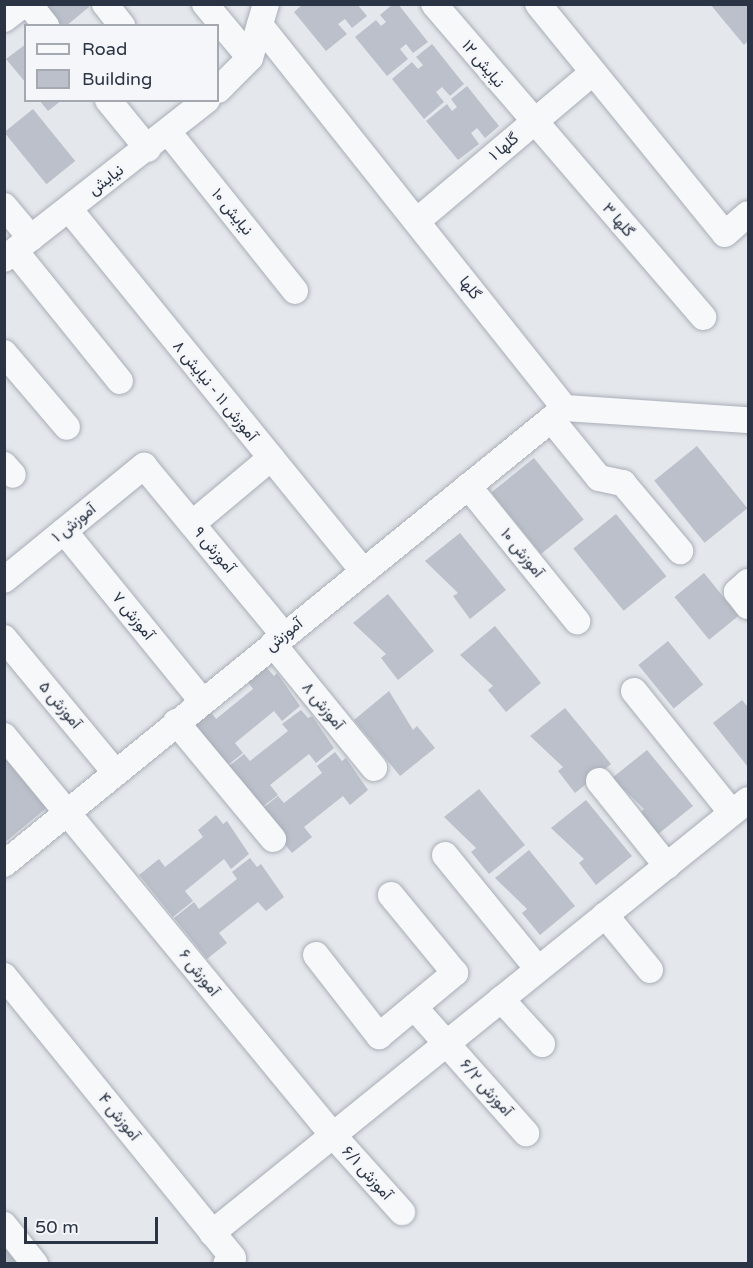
<!DOCTYPE html>
<html>
<head>
<meta charset="utf-8">
<style>
	body { margin:0 }
	#map { position:relative; width:753px; height:1268px; overflow:hidden; background:#e4e7ec; font-family:"Varela Round",Vazirmatn,sans-serif }
	div>[style] { position:absolute }
	[style*='--x'] { left:calc(var(--x)*1px); top:calc(var(--y)*1px); width:calc(var(--w)*1px); rotate:calc(var(--a)*1deg) }
	.building>* { inset:0; background:#bbc0ca; transform-origin:0 0 }
	.roads { filter:drop-shadow(0 0 2px #a9aeb7) drop-shadow(0 0 2px #a9aeb7) }
	.minor>* { height:26px; margin:-13px; padding:0 13px; transform-origin:13px; border-radius:13px; background:#f7f8fa }
	span { translate:-50% -50%; white-space:nowrap; text-align:center; line-height:1.15; -webkit-text-stroke:5px #f4f6f9; paint-order:stroke }
	.street-label { font-size:16px; color:#2b3445 }
	.frame { position:absolute; inset:0; border:6px solid #2b3445; pointer-events:none }
	.legend { position:absolute; left:24px; top:24px; width:195px; height:78px; box-sizing:border-box; background:#f4f6f9; border:2px solid #a4a8b1; margin:0; padding:8px 10px; list-style:none; font-size:18px; color:#2b3445 }
	.legend li { display:flex; align-items:center; gap:12px; height:30px }
	.legend b { width:30px; border:2px solid #a4a8b1 }
	.scale { position:absolute; left:24px; top:1217px; width:134px; height:27px; box-sizing:border-box; border:3px solid #2b3445; border-top:0; padding-left:8px; font-size:18px; line-height:21px; white-space:nowrap; color:#2b3445; -webkit-text-stroke:4px #f4f6f9; paint-order:stroke }
</style>
</head>
<body>
<div id="map">
	<div class="building">
		<div style="clip-path:polygon(39px 4px,87px 4px,89px 7px,66px 26px,56px 26px)"></div>
		<div style="clip-path:polygon(303px 4px,357px 4px,367px 16px,352px 28px,345px 19px,338px 24px,347px 34px,326px 51px,294px 12px)"></div>
		<div style="clip-path:polygon(393px 4px,398px 4px,428px 42px,413px 53px,406px 44px,400px 49px,408px 59px,387px 76px,355px 37px,376px 20px,381px 26px,386px 22px,380px 15px)"></div>
		<div style="clip-path:polygon(710px 4px,748px 4px,748px 41px,744px 45px)"></div>
		<div style="clip-path:polygon(26px 44px,26px 83px,6px 59px)"></div>
		<div style="clip-path:polygon(432px 44px,464px 84px,450px 96px,442px 87px,436px 92px,444px 102px,424px 119px,392px 79px,412px 62px,418px 69px,423px 65px,416px 57px)"></div>
		<div style="clip-path:polygon(467px 86px,499px 126px,485px 138px,477px 128px,471px 133px,479px 144px,458px 160px,426px 121px,447px 104px,452px 111px,457px 107px,451px 99px)"></div>
		<div style="clip-path:polygon(39px 100px,62px 100px,48px 111px)"></div>
		<div style="left:33px;top:109px;width:67px;height:37px;rotate:51deg"></div>
		<div style="left:697px;top:446px;width:80px;height:55px;rotate:51deg"></div>
		<div style="left:534px;top:458px;width:79px;height:55px;rotate:51deg"></div>
		<div style="left:616px;top:514px;width:80px;height:55px;rotate:51deg"></div>
		<div style="clip-path:polygon(460px 533px,506px 590px,470px 619px,453px 596px,458px 593px,425px 561px)"></div>
		<div style="left:704px;top:573px;width:55px;height:38px;rotate:51deg"></div>
		<div style="clip-path:polygon(388px 594px,434px 651px,398px 680px,381px 658px,386px 654px,353px 623px)"></div>
		<div style="clip-path:polygon(495px 626px,541px 683px,506px 712px,488px 690px,493px 686px,460px 655px)"></div>
		<div style="left:668px;top:641px;width:56px;height:38px;rotate:51deg"></div>
		<div style="clip-path:polygon(266px 667px,274px 676px,277px 673px,300px 706px,282px 721px,274px 711px,235px 743px,243px 753px,223px 769px,190px 727px,210px 711px,216px 719px,253px 689px,248px 682px)"></div>
		<div style="clip-path:polygon(389px 691px,413px 730px,417px 726px,435px 748px,400px 776px,354px 720px)"></div>
		<div style="clip-path:polygon(742px 700px,748px 707px,748px 767px,713px 723px)"></div>
		<div style="clip-path:polygon(565px 708px,611px 764px,575px 793px,558px 771px,563px 767px,530px 736px)"></div>
		<div style="clip-path:polygon(301px 710px,308px 718px,312px 716px,334px 748px,316px 763px,309px 754px,270px 785px,278px 795px,257px 811px,224px 770px,244px 754px,250px 761px,288px 731px,282px 724px)"></div>
		<div style="clip-path:polygon(4px 750px,50px 805px,4px 843px)"></div>
		<div style="clip-path:polygon(647px 750px,693px 806px,657px 835px,640px 813px,644px 809px,612px 778px)"></div>
		<div style="clip-path:polygon(335px 752px,342px 761px,346px 758px,368px 790px,350px 805px,343px 796px,304px 827px,312px 837px,292px 853px,258px 812px,278px 796px,284px 803px,322px 773px,317px 766px)"></div>
		<div style="clip-path:polygon(479px 789px,525px 845px,489px 874px,471px 852px,476px 848px,444px 817px)"></div>
		<div style="clip-path:polygon(586px 800px,632px 856px,596px 885px,579px 863px,584px 859px,551px 828px)"></div>
		<div style="clip-path:polygon(216px 815px,223px 824px,227px 821px,249px 854px,231px 869px,224px 859px,185px 891px,193px 901px,173px 917px,139px 875px,159px 859px,165px 867px,203px 837px,198px 830px)"></div>
		<div style="clip-path:polygon(529px 850px,575px 906px,540px 935px,522px 913px,527px 909px,495px 878px)"></div>
		<div style="clip-path:polygon(250px 858px,257px 867px,261px 864px,284px 897px,266px 911px,258px 902px,219px 933px,227px 943px,207px 959px,174px 918px,194px 902px,199px 909px,237px 879px,232px 872px)"></div>
		<div style="clip-path:polygon(4px 1246px,18px 1264px,4px 1264px)"></div>
	</div>
	<div class="roads">
		<div class="minor">
			<div style="--x:29;--y:4;--w:28;--a:52"></div>
			<div style="--x:105;--y:4;--w:28;--a:52"></div>
			<div style="--x:205;--y:4;--w:70;--a:50.2"></div>
			<div style="--x:434;--y:4;--w:413;--a:49.3"></div>
			<div style="--x:538;--y:4;--w:296;--a:50.9"></div>
			<div style="--x:725;--y:234;--w:30;--a:-41"></div>
			<div style="--x:4;--y:19;--w:25;--a:-37"></div>
			<div style="--x:260;--y:25;--w:490;--a:51.5"></div>
			<div style="--x:565;--y:408;--w:183;--a:3.8"></div>
			<div style="--x:218;--y:90;--w:45;--a:-45"></div>
			<div style="--x:250;--y:58;--w:56;--a:-73.5"></div>
			<div style="--x:108;--y:100;--w:63;--a:50.8"></div>
			<div style="--x:169;--y:133;--w:202;--a:51.4"></div>
			<div style="--x:4;--y:206;--w:42;--a:49.8"></div>
			<div style="--x:69;--y:209;--w:466;--a:50.9"></div>
			<div style="--x:417;--y:221;--w:228;--a:-40.2"></div>
			<div style="--x:15;--y:251;--w:167;--a:51.1"></div>
			<div style="--x:4;--y:259;--w:258;--a:-38.1"></div>
			<div style="--x:4;--y:353;--w:97;--a:49.6"></div>
			<div style="--x:551;--y:419;--w:76;--a:50.9"></div>
			<div style="--x:599;--y:478;--w:25;--a:12"></div>
			<div style="--x:623;--y:483;--w:89;--a:50"></div>
			<div style="--x:4;--y:465;--w:13;--a:48"></div>
			<div style="--x:468;--y:486;--w:174;--a:51.1"></div>
			<div style="--x:192;--y:524;--w:103;--a:-39.9"></div>
			<div style="--x:64;--y:531;--w:219;--a:50.9"></div>
			<div style="--x:4;--y:580;--w:181;--a:-39.2"></div>
			<div style="--x:144;--y:466;--w:219;--a:50.4"></div>
			<div style="--x:748;--y:582;--w:15;--a:138"></div>
			<div style="--x:737;--y:592;--w:18;--a:52"></div>
			<div style="--x:4;--y:638;--w:174;--a:50.4"></div>
			<div style="--x:273;--y:644;--w:160;--a:50.8"></div>
			<div style="--x:634;--y:691;--w:156;--a:51.2"></div>
			<div style="--x:176;--y:722;--w:152;--a:50.3"></div>
			<div style="--x:4;--y:736;--w:516;--a:50.51"></div>
			<div style="--x:332;--y:1134;--w:105;--a:48.1"></div>
			<div style="--x:599;--y:781;--w:109;--a:51.3"></div>
			<div style="--x:445;--y:855;--w:147;--a:50.8"></div>
			<div style="--x:4;--y:864;--w:723;--a:-39.11"></div>
			<div style="--x:605;--y:915;--w:71;--a:50.7"></div>
			<div style="--x:316;--y:955;--w:103;--a:52.1"></div>
			<div style="--x:379;--y:1036;--w:99;--a:-39.7"></div>
			<div style="--x:455;--y:973;--w:101;--a:-129.4"></div>
			<div style="--x:4;--y:976;--w:363;--a:50.9"></div>
			<div style="--x:233;--y:1258;--w:9;--a:139"></div>
			<div style="--x:501;--y:999;--w:61;--a:47.7"></div>
			<div style="--x:414;--y:1007;--w:169;--a:48.4"></div>
			<div style="--x:4;--y:1225;--w:50;--a:51.5"></div>
			<div style="--x:212;--y:1233;--w:689;--a:-38.93"></div>
		</div>
	</div>
	<div class="street-label">
		<span style="left:483px;top:64px;rotate:50deg">نیایش ۱۲</span>
		<span style="left:504px;top:147px;rotate:-40deg">گلها ۱</span>
		<span style="left:106px;top:180px;rotate:-37deg">نیایش</span>
		<span style="left:232px;top:212px;rotate:51deg">نیایش ۱۰</span>
		<span style="left:618px;top:220px;rotate:49deg">گلها ۳</span>
		<span style="left:470px;top:288px;rotate:52deg">گلها</span>
		<span style="left:215px;top:391px;rotate:51deg">آموزش ۱۱ - نیایش ۸</span>
		<span style="left:74px;top:523px;rotate:-39deg">آموزش ۱</span>
		<span style="left:214px;top:550px;rotate:50deg">آموزش ۹</span>
		<span style="left:522px;top:553px;rotate:51deg">آموزش ۱۰</span>
		<span style="left:133px;top:616px;rotate:51deg">آموزش ۷</span>
		<span style="left:284px;top:635px;rotate:-39deg">آموزش</span>
		<span style="left:60px;top:705px;rotate:50deg">آموزش ۵</span>
		<span style="left:323px;top:706px;rotate:51deg">آموزش ۸</span>
		<span style="left:199px;top:973px;rotate:51deg">آموزش ۶</span>
		<span style="left:486px;top:1088px;rotate:48deg">آموزش ۶/۲</span>
		<span style="left:119px;top:1117px;rotate:51deg">آموزش ۴</span>
		<span style="left:367px;top:1173px;rotate:48deg">آموزش ۶/۱</span>
	</div>
	<div class="frame"></div>
	<ul class="legend">
	<li><b style="height:8px;background:#f7f8fa"></b>Road</li>
	<li><b style="height:16px;background:#bbc0ca"></b>Building</li>
	</ul>
	<div class="scale">50 m</div>
</div>
</body>
</html>
